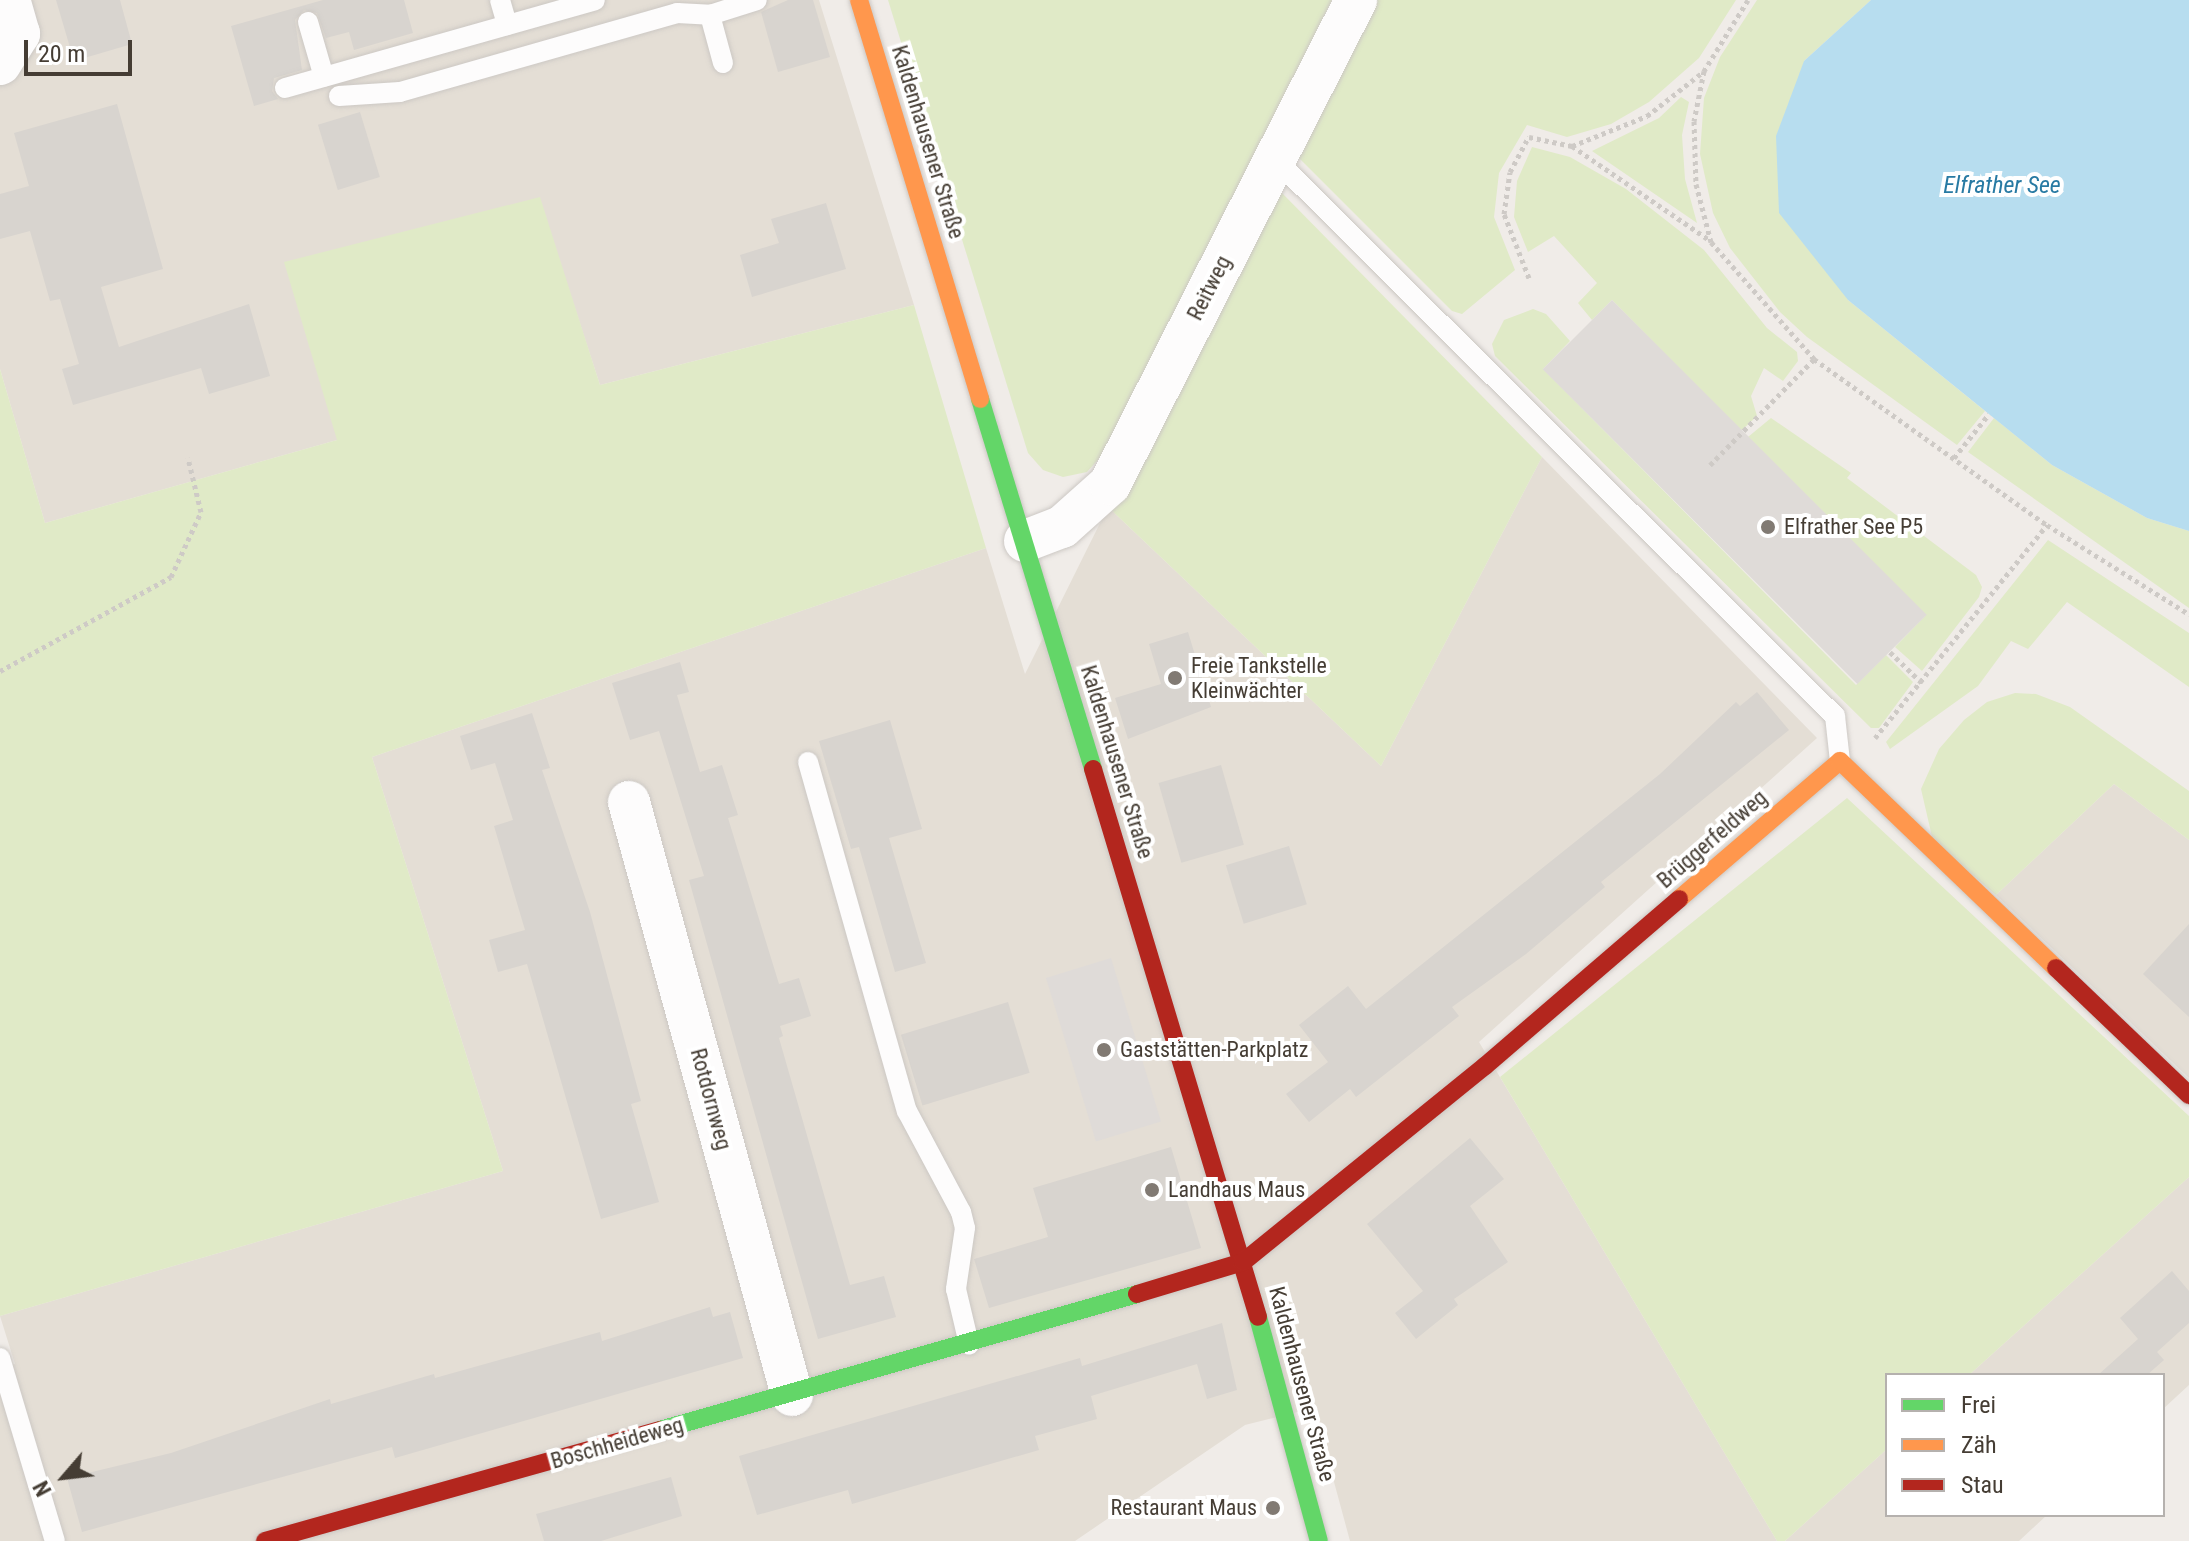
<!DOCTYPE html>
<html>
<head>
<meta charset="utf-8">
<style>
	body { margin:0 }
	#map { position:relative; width:2189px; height:1541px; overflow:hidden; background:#f0ece8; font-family:"Roboto Condensed",sans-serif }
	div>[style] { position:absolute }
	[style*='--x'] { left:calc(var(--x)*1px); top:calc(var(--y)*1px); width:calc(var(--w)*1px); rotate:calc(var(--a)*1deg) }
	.residential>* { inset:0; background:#e4ded5 }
	.green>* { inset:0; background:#e0eac7 }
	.parking>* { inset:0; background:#dfdbd8; transform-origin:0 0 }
	.water>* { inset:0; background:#b7ddef }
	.building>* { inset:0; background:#d8d4cf; transform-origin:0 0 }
	.path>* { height:5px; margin-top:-2.5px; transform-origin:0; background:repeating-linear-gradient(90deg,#cecac6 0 4px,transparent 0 8px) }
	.roads { filter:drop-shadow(0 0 2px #ccc8c4) drop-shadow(0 0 2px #ccc8c4) }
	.lane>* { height:20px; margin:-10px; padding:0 10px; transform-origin:10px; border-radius:10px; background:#fdfcfc }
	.street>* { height:42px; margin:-21px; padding:0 21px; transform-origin:21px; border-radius:21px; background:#fdfcfc }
	.fast>* { height:18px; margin:-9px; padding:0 9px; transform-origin:9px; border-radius:9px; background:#63d668 }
	.slow>* { height:18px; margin:-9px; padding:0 9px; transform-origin:9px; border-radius:9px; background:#ff974d }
	.jam>* { height:18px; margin:-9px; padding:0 9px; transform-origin:9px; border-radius:9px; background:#b3261e }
	.dots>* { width:22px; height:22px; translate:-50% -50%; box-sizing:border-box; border:4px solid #fff; border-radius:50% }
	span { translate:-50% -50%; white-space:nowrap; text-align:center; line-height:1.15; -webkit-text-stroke:8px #fff; paint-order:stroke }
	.street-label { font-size:22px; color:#453d34 }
	.poi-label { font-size:22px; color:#453d34 }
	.left { translate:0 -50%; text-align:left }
	.right { translate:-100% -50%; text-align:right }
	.water-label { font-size:24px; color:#287aa3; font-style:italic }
	.legend { position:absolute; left:1885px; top:1373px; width:280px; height:144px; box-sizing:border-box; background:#fff; border:2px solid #b5b1ae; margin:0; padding:10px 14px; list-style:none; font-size:24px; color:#453d34 }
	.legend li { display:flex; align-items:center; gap:16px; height:40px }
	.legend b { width:40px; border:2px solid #b5b1ae }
	.north { position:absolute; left:24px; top:1437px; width:80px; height:80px; -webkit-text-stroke:6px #fff; paint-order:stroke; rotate:242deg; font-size:22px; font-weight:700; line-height:32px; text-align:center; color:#453d34 }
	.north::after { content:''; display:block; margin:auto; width:28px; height:36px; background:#453d34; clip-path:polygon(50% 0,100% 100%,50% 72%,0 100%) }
	.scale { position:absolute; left:24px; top:40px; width:108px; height:36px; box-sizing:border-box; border:4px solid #453d34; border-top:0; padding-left:10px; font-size:24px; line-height:28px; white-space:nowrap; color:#453d34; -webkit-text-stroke:6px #fff; paint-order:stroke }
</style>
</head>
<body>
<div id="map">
	<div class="residential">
		<div style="clip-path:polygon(0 0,819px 0,914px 305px,600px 385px,539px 198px,337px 440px,45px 523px,0 369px)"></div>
		<div style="clip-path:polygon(1542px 457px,1817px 738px,1479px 1042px,1777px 1541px,1350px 1541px,1314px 1408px,1245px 1425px,1075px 1541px,0 1541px,0 1366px,15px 1364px,0 1316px,503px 1171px,372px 757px,986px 548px,1025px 674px,1108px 507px,1381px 766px)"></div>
		<div style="clip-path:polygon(2114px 784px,2189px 840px,2189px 1078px,1996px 895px)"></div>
		<div style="clip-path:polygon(2189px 1177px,2189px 1385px,2163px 1409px,2163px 1375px,1969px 1375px)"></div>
		<div style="clip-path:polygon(1887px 1449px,1887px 1515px,2047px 1515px,2019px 1541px,1785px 1541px)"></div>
	</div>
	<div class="green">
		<div style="clip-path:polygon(888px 0,1332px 0,1106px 451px,1087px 472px,1063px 477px,1043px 470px,1028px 453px)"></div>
		<div style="clip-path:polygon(1372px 0,1736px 0,1699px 58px,1649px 102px,1611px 124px,1567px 137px,1527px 125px,1499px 173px,1494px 217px,1515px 270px,1462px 314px,1452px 311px,1298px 157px)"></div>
		<div style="clip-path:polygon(1757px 0,1871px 0,1804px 61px,1848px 300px,1985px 411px,1957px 445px,1807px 337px,1780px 312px,1730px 248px,1713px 213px,1700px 154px,1704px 98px,1720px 57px)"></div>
		<div style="clip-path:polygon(1681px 97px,1689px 102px,1682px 135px,1685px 179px,1697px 223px,1592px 151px,1659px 118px)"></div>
		<div style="clip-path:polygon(1532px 147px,1570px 157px,1626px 189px,1704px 250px,1767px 328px,1797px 352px,1798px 361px,1783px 381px,1764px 368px,1751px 396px,1757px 416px,1741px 431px,1612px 300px,1592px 320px,1578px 303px,1597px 283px,1554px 236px,1528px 252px,1514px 217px,1517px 181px)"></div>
		<div style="clip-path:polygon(1280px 191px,1542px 457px,1381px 766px,1108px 507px)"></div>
		<div style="clip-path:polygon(540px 197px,600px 385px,914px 305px,986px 548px,372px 757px,503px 1171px,0 1316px,0 369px,45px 523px,337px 440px,284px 262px)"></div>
		<div style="clip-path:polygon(1533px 309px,1546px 314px,1570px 341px,1543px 369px,1856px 685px,1886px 655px,1913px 682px,1879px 728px,1871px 728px,1495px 356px,1492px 344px,1504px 320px)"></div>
		<div style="clip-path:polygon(1771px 418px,1851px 473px,1847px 478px,1976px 575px,1982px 587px,1979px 597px,1922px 671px,1895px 647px,1925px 616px,1748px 437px)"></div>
		<div style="clip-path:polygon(1994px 418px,2052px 465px,2147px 518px,2189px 531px,2189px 608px,1968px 452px)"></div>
		<div style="clip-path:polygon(2048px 540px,2189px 633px,2189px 687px,2067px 602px,2028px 649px,2011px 641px,1978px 686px,1890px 749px,1886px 742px)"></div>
		<div style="clip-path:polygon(2015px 693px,2036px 694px,2070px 707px,2189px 791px,2189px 840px,2114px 784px,1996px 895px,1933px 841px,1921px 789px,1939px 749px,1964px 720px,1987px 702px)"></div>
		<div style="clip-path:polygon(1847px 798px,2189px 1116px,2189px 1177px,1969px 1375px,1887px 1375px,1887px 1449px,1785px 1541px,1777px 1541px,1500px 1077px)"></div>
	</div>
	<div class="parking">
		<div style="left:1612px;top:300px;width:445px;height:98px;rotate:45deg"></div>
		<div style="left:1111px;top:958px;width:171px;height:68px;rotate:73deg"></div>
	</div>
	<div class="water">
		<div style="clip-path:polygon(1871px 0,2189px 0,2189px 531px,2147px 518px,2052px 465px,1848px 300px,1779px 213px,1776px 136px,1804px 61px)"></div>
	</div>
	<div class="building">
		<div style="clip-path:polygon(56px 0,120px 0,132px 44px,74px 61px)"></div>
		<div style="clip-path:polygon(323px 0,404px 0,413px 33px,354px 50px,349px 32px,326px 38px,317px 13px,304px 10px,295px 20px,302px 70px,274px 78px,272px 91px,278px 99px,254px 106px,231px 26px)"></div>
		<div style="clip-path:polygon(788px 0,813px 0,830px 57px,778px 72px,761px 12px)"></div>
		<div style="clip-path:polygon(117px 104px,163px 269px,101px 287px,119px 347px,249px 304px,270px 376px,209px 394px,201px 368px,73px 405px,62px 369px,79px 364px,60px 299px,50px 301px,30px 231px,0 239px,0 194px,29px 186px,14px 133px)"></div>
		<div style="left:360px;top:112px;width:68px;height:44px;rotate:73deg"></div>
		<div style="clip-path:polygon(826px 203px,846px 269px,752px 297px,740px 255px,779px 243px,771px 219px)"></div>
		<div style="clip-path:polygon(1188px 632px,1211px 707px,1128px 739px,1115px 698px,1161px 684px,1149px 644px)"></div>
		<div style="clip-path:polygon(680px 662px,689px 692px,677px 695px,700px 772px,722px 765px,738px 815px,728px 818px,779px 984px,799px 978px,811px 1016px,780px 1026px,783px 1036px,779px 1038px,850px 1285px,884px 1276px,896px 1317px,818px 1339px,689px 880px,704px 876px,659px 731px,630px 740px,612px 683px)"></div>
		<div style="clip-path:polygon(1757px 692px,1789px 730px,1601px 882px,1605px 887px,1526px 954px,1452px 1007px,1459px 1016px,1356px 1097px,1350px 1089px,1309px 1122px,1286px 1094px,1328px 1062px,1299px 1025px,1348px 986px,1366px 1009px,1660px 774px,1736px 702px,1740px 706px)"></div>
		<div style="clip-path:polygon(532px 713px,550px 768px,542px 770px,590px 912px,641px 1101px,631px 1104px,659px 1202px,601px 1219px,527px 964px,498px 972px,489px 940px,525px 930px,494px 826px,513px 820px,495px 763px,471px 770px,460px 736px)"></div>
		<div style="clip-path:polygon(890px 720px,922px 829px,889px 838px,926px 963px,895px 972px,859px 847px,851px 849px,819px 741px)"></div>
		<div style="left:1221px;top:765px;width:83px;height:65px;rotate:74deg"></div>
		<div style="left:1289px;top:846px;width:61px;height:66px;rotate:73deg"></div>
		<div style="clip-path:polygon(2189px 924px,2189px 1017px,2143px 974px)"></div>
		<div style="left:1008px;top:1002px;width:74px;height:112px;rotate:73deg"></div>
		<div style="clip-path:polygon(1470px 1138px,1504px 1179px,1470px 1206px,1508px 1262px,1454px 1299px,1458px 1305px,1416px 1339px,1395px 1313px,1423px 1291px,1367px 1224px)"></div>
		<div style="clip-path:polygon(1171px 1147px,1201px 1248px,989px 1308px,974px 1259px,1048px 1237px,1033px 1188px)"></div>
		<div style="clip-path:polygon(2172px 1271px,2189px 1291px,2189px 1323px,2157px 1352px,2164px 1360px,2147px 1375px,2098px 1375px,2138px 1339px,2120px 1318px)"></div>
		<div style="clip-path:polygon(710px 1307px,713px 1317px,730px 1312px,743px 1358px,395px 1458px,392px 1447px,82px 1532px,67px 1478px,171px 1453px,330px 1399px,331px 1404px,434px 1374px,435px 1378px,600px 1332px,602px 1341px)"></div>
		<div style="clip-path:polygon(1222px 1323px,1237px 1390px,1207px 1399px,1197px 1364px,1091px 1396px,1097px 1419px,1035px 1436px,1039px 1450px,852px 1504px,848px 1490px,757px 1515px,739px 1456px,1080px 1358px,1082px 1366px)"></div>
		<div style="clip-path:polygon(671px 1477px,682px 1516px,601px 1541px,544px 1541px,536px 1514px)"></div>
	</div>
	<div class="path">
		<div style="--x:1748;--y:0;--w:84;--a:121.8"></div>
		<div style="--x:1704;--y:71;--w:51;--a:101.3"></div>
		<div style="--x:1694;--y:121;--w:63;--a:88.2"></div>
		<div style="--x:1696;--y:184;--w:60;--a:75.5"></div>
		<div style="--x:1711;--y:242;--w:156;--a:48.6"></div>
		<div style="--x:1814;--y:359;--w:286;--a:35.5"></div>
		<div style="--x:2047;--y:525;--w:168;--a:32.1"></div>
		<div style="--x:1572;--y:146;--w:81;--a:-21.8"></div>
		<div style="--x:1647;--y:116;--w:71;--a:-38.2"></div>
		<div style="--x:1529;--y:278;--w:69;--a:-111.3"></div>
		<div style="--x:1504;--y:214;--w:42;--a:-81.9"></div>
		<div style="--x:1510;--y:172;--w:40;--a:-62"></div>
		<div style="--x:1529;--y:137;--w:44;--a:11.8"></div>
		<div style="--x:1572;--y:146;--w:168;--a:34.4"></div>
		<div style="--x:1954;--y:458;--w:56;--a:-51.5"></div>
		<div style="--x:1710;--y:465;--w:148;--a:-45.5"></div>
		<div style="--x:1890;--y:652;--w:45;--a:44.1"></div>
		<div style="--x:0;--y:671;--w:195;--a:-28.8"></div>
		<div style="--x:171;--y:577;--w:72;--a:-65.2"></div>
		<div style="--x:201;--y:512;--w:56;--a:-103.5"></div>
		<div style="--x:1875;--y:738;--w:274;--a:-51.1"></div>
	</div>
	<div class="roads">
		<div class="lane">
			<div style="--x:500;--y:0;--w:26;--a:74"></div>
			<div style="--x:308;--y:22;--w:57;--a:73.8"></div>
			<div style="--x:723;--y:63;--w:50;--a:-105.2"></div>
			<div style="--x:710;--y:15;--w:49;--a:-17.7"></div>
			<div style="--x:285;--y:88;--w:322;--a:-15.8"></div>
			<div style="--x:339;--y:96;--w:61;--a:-3.8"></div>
			<div style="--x:400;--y:92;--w:288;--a:-15.9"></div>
			<div style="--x:677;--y:13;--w:33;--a:3"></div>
			<div style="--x:1275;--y:159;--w:790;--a:44.85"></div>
			<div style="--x:1835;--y:716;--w:45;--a:83.7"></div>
			<div style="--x:808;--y:762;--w:363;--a:74.2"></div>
			<div style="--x:907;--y:1111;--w:115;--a:61.9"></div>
			<div style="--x:961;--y:1212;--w:16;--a:76"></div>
			<div style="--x:965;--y:1228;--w:62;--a:98.4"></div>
			<div style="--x:956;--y:1289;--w:57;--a:76.7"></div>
			<div style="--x:0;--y:1358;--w:191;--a:73.3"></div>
		</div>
		<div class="street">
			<div style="--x:0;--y:64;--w:36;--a:-58"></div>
			<div style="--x:19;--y:34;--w:35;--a:-106"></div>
			<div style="--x:1025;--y:541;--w:40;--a:-21"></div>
			<div style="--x:1062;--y:527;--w:64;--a:-41.9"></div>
			<div style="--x:1110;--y:484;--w:543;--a:-63.06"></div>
			<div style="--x:629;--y:802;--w:615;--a:74.63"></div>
		</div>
		<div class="fast">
			<div style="--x:980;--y:399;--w:387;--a:73"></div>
			<div style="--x:1258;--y:1317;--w:232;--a:74.8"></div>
			<div style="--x:660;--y:1430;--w:496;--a:-15.9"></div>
		</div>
		<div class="slow">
			<div style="--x:859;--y:0;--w:417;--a:73.1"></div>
			<div style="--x:1679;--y:899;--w:212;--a:-40.6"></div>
			<div style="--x:1840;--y:761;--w:299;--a:43.8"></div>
		</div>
		<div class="jam">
			<div style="--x:1093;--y:769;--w:572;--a:73.24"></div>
			<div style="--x:2056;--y:968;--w:184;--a:43.7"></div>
			<div style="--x:1137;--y:1294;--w:111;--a:-16.8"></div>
			<div style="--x:1243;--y:1262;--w:311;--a:-39"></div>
			<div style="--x:1485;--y:1066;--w:256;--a:-40.7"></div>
			<div style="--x:265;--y:1541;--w:410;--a:-15.7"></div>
		</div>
	</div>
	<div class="dots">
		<div style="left:1768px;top:527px;background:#817a73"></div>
		<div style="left:1175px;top:678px;background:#817a73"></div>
		<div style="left:1104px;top:1050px;background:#817a73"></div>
		<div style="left:1152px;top:1190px;background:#817a73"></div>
		<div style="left:1273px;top:1508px;background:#817a73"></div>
	</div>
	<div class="street-label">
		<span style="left:928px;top:142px;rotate:73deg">Kaldenhausener Straße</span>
		<span style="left:1209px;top:288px;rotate:-63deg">Reitweg</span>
		<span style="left:1117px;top:762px;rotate:73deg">Kaldenhausener Straße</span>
		<span style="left:1712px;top:839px;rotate:-41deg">Brüggerfeldweg</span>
		<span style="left:711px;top:1099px;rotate:75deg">Rotdornweg</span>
		<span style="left:1302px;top:1384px;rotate:75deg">Kaldenhausener Straße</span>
		<span style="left:617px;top:1443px;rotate:-16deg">Boschheideweg</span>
	</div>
	<div class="poi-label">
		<span class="left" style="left:1784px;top:527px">Elfrather See P5</span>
		<span class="left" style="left:1191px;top:678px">Freie Tankstelle<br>Kleinwächter</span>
		<span class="left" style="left:1120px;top:1050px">Gaststätten-Parkplatz</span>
		<span class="left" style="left:1168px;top:1190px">Landhaus Maus</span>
		<span class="right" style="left:1257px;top:1508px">Restaurant Maus</span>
	</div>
	<div class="water-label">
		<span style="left:2002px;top:186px">Elfrather See</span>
	</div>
	<ul class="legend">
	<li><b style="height:10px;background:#63d668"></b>Frei</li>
	<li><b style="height:10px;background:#ff974d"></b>Zäh</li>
	<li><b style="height:10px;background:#b3261e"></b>Stau</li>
	</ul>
	<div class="north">N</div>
	<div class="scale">20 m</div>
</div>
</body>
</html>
